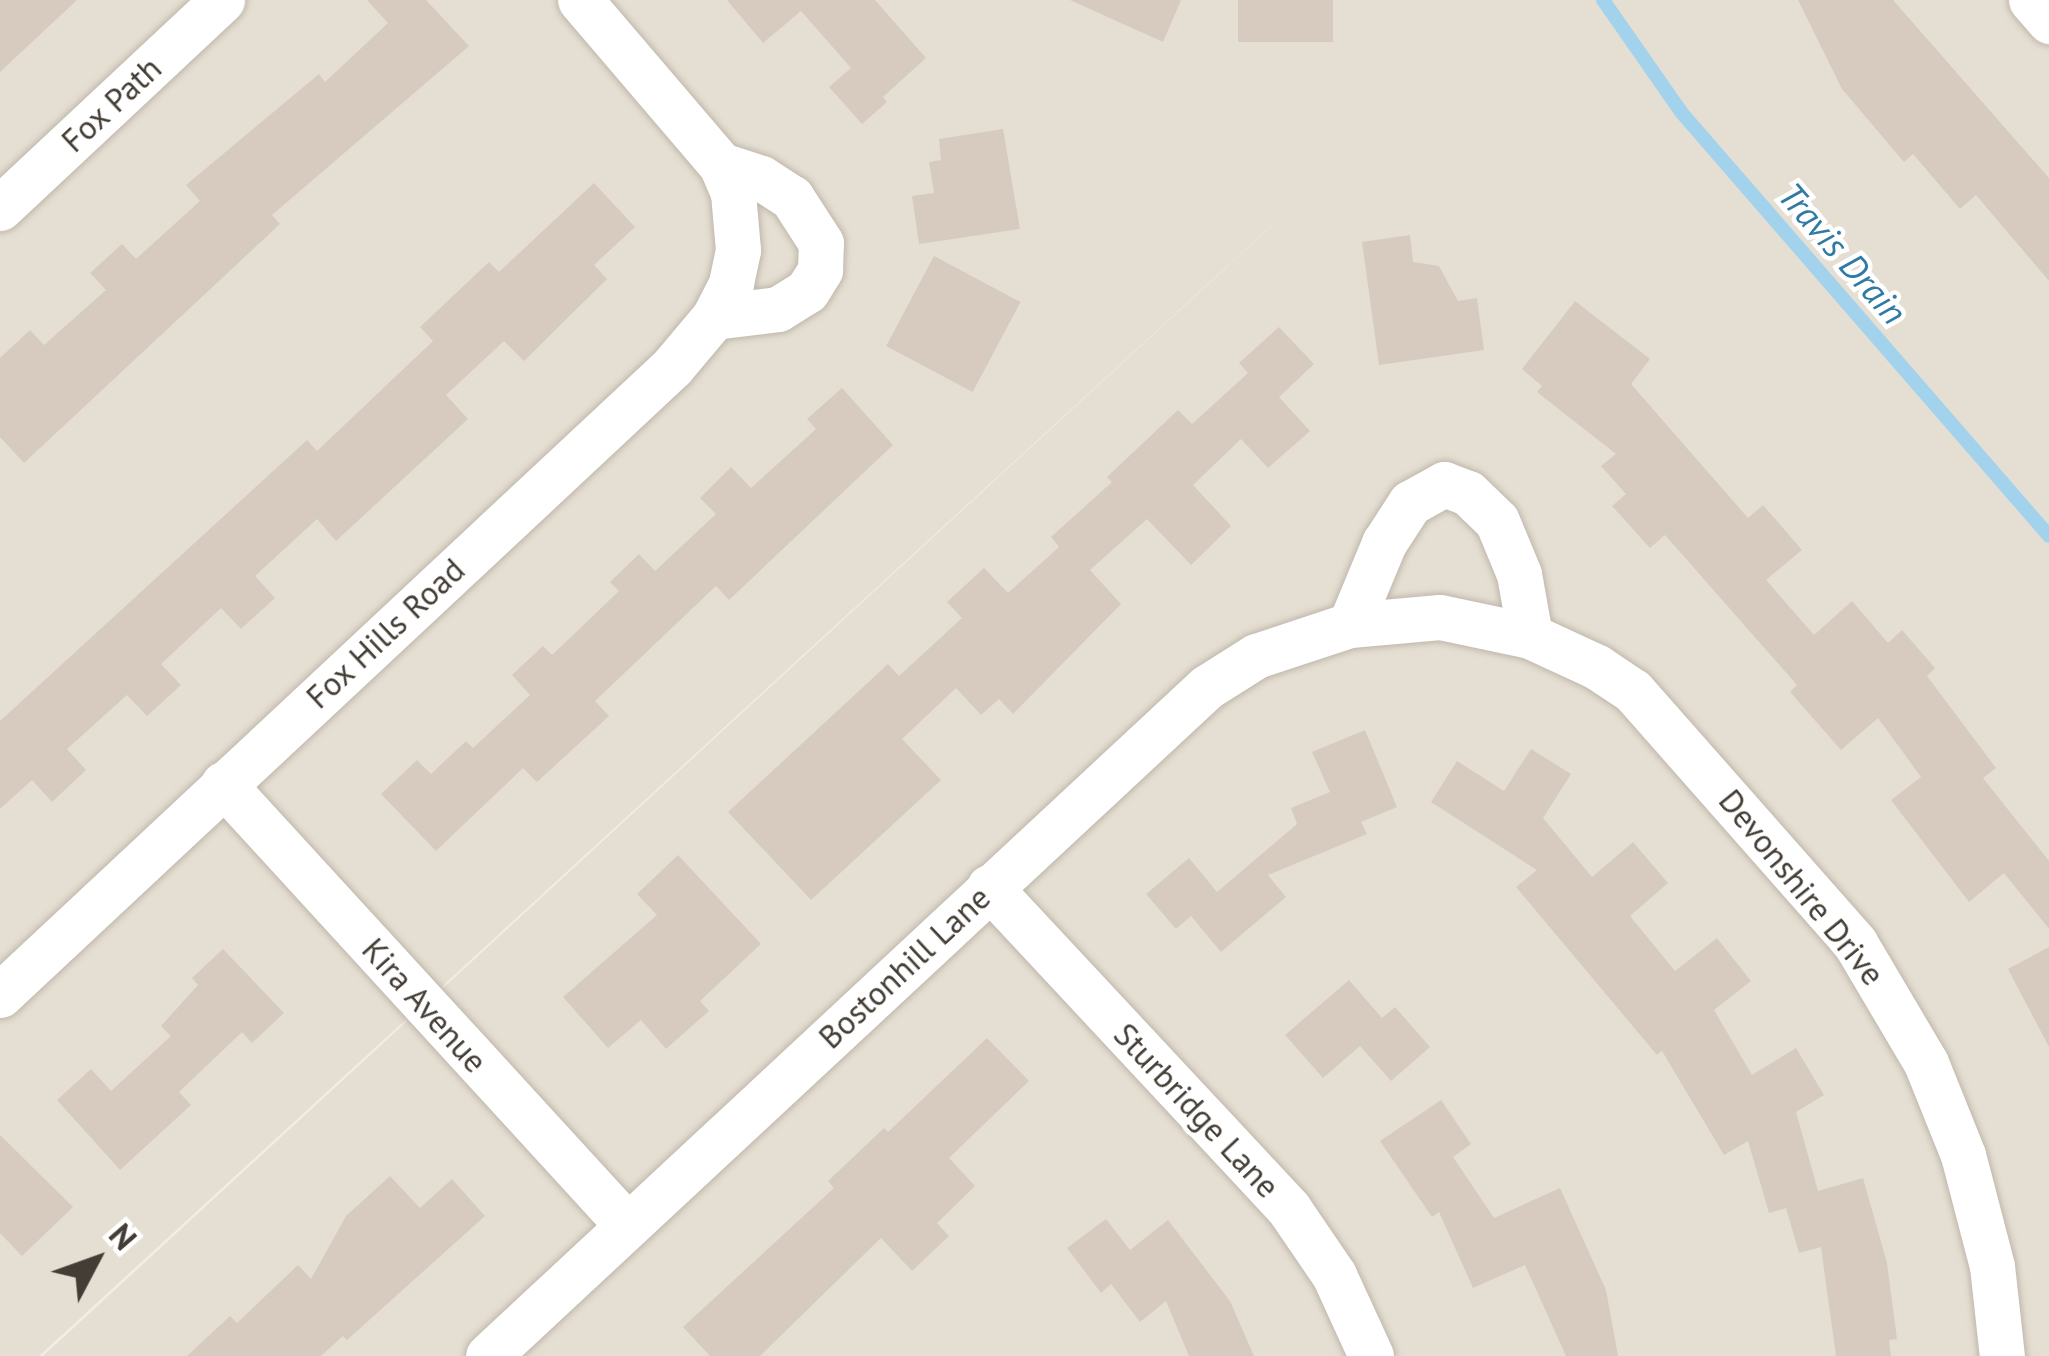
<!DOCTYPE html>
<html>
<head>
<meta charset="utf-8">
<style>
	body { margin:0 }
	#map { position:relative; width:2049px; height:1356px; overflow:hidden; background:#f2ede5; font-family:"PT Sans",sans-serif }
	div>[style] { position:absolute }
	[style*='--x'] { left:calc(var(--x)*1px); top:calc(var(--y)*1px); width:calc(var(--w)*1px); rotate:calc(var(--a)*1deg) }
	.residential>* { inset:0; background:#e5dfd3 }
	.stream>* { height:14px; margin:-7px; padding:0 7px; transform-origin:7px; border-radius:7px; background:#a3d2ed }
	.building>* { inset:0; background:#d6cbbe; transform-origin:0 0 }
	.roads { filter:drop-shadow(0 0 3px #c0b7ab) drop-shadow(0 0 3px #c0b7ab) }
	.minor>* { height:45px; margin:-22.5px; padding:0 22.5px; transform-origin:22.5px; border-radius:22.5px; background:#fff }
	span { translate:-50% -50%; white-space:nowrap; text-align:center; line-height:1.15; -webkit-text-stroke:9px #fff; paint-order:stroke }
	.street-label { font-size:33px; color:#443d35 }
	.water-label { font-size:36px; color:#317aa3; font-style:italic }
	.north { position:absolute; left:36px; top:1200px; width:120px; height:120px; -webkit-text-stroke:9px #fff; paint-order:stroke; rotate:49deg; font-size:33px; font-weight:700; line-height:48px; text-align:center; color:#443d35 }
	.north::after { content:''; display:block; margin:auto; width:42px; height:54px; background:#443d35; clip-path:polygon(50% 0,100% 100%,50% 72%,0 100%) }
</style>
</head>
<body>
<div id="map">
	<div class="residential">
		<div style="clip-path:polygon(0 0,2049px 0,2049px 1356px,43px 1356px,1392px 115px,39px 1356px,0 1356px)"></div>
	</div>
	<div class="stream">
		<div style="--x:1603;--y:0;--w:136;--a:55.1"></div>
		<div style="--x:1681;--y:112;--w:561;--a:49.04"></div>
	</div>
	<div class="building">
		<div style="clip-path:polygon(0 0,77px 0,0 72px)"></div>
		<div style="clip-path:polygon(367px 0,426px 0,469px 46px,272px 215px,280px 224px,24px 463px,0 437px,0 358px,30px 330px,44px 345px,106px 290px,90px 273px,122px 244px,136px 259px,200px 201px,186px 185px,319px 74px,325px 82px,388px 23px)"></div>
		<div style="clip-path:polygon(727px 0,875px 0,926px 58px,883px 97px,887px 102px,862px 124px,829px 87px,851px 68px,801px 11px,763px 43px)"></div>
		<div style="clip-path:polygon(1070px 0,1181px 0,1163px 42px)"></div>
		<div style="left:1238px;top:0;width:95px;height:42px"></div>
		<div style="clip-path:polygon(1798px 0,1893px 0,2049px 178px,2049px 281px,1976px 195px,1960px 209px,1913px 154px,1904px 162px,1842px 89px)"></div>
		<div style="clip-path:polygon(1003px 129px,1020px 229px,919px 244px,912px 196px,934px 193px,929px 162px,941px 160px,939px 139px)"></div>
		<div style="clip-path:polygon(594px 183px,635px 227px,594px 265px,607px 279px,524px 361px,504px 341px,446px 395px,468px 419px,336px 541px,317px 519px,255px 576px,275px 598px,241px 629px,221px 608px,161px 664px,181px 685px,147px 716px,127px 695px,67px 749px,86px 770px,52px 802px,32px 780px,0 809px,0 721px,307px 440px,317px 451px,433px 341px,420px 327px,489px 262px,499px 272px)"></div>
		<div style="clip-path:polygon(1410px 235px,1413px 262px,1439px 266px,1458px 301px,1477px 298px,1484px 350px,1379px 365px,1362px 242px)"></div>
		<div style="left:934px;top:256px;width:98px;height:102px;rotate:28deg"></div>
		<div style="clip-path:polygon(1575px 301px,1650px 359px,1631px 384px,1748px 518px,1763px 505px,1802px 550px,1766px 580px,1814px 635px,1852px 601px,1888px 643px,1902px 630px,1935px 668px,1927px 676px,1996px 768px,1983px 778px,2049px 861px,2049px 929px,2004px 873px,1969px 902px,1891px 800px,1921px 777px,1878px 718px,1841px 750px,1790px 692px,1797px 685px,1665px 535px,1650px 548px,1612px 506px,1626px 494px,1601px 466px,1616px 454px,1537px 392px,1542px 386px,1522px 369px)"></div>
		<div style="clip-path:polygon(1279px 327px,1314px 364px,1279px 397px,1310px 431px,1268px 468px,1241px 439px,1193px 485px,1231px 526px,1191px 565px,1147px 519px,1090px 570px,1121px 604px,1013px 714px,999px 699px,981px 715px,956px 688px,902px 739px,941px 780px,811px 900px,728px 812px,888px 664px,899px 676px,962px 618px,947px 602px,984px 568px,1008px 593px,1059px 547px,1051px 537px,1112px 482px,1107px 477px,1178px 410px,1192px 424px,1248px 373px,1239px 363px)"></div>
		<div style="clip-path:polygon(842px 388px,893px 445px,729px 600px,716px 586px,595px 701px,609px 716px,537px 782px,523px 768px,436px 851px,381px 794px,417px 760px,431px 774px,466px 741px,473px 748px,530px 695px,512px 675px,543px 646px,552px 655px,619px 591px,610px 582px,639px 554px,655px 571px,716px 514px,700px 498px,731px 467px,751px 488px,816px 429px,807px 419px)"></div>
		<div style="clip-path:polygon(1365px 730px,1397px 807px,1361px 822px,1367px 834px,1268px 875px,1286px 897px,1221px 952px,1191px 916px,1176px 929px,1146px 894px,1189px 858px,1217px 892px,1297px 824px,1291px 808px,1330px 792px,1312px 752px)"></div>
		<div style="clip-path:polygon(1531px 749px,1571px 774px,1543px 818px,1592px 877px,1633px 842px,1668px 883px,1630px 916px,1675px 971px,1717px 938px,1751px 981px,1714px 1010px,1752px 1075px,1796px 1048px,1824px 1095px,1796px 1112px,1818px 1191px,1863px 1178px,1887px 1263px,1897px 1339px,1889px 1340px,1891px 1356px,1836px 1356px,1821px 1247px,1799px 1253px,1786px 1208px,1769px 1213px,1748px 1141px,1724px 1155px,1662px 1051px,1657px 1055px,1516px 887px,1537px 870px,1431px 802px,1457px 761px,1504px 791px)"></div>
		<div style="clip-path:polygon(678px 855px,761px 944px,700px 1001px,709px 1011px,666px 1049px,641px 1020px,608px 1048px,563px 997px,657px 915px,637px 894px)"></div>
		<div style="clip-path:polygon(2049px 947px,2049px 1047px,2008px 969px)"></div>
		<div style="clip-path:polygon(223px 949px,284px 1013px,252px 1043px,242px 1032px,179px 1092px,191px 1105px,120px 1170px,57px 1100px,91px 1069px,111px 1091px,171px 1036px,161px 1026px,198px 985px,192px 978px)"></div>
		<div style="clip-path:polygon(1349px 980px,1382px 1018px,1395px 1007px,1430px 1047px,1391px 1081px,1360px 1046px,1323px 1078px,1285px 1035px)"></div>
		<div style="clip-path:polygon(987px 1038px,1029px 1081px,949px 1158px,975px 1186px,937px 1223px,949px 1236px,912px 1271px,881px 1238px,760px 1356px,710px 1356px,683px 1327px,834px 1188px,828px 1181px,884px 1128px,888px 1132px)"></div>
		<div style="clip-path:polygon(1441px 1100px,1471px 1144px,1453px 1157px,1494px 1218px,1560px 1188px,1606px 1290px,1618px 1356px,1566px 1356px,1525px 1265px,1473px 1288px,1439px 1212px,1432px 1217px,1380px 1141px)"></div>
		<div style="clip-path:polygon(0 1135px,73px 1207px,22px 1256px,0 1233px)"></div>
		<div style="clip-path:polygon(390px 1176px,420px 1208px,452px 1179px,485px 1216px,347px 1340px,343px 1336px,321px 1356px,187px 1356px,230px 1316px,237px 1323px,298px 1265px,311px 1279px,346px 1216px)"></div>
		<div style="clip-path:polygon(1106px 1219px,1130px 1250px,1168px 1220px,1230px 1301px,1254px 1356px,1189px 1356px,1166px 1301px,1140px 1322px,1111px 1284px,1101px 1293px,1067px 1248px)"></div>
	</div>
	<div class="roads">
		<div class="minor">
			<div style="--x:2031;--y:0;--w:28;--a:49"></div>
			<div style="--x:0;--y:208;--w:304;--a:-43.1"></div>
			<div style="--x:714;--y:317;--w:64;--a:-7.1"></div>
			<div style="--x:778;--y:309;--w:34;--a:-32"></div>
			<div style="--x:807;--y:291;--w:25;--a:-58"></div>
			<div style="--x:820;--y:270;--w:27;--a:-88"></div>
			<div style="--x:821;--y:243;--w:54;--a:-122.8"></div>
			<div style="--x:792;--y:198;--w:37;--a:-147"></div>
			<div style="--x:761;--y:178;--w:42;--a:-162"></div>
			<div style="--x:1350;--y:625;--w:89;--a:-67.5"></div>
			<div style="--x:1384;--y:543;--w:48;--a:-57"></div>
			<div style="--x:1410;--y:503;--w:39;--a:-29"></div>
			<div style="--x:1444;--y:484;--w:26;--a:21"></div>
			<div style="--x:1468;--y:493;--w:40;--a:44"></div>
			<div style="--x:1497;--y:521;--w:57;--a:67.5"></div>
			<div style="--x:1519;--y:574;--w:63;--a:79.9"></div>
			<div style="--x:223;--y:784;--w:598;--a:47.51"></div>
			<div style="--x:989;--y:887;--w:440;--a:47"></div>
			<div style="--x:1289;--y:1209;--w:80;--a:55.7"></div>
			<div style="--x:1334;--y:1275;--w:89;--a:65.4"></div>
			<div style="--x:0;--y:995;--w:920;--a:-43.06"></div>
			<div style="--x:672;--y:367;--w:65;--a:-50"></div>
			<div style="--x:714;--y:317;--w:38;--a:-63"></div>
			<div style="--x:731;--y:283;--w:34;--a:-78"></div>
			<div style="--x:738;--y:250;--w:57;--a:-95"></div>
			<div style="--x:733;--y:193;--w:30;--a:-113"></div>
			<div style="--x:721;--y:165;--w:217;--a:-130.5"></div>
			<div style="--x:488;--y:1356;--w:982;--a:-42.94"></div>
			<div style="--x:1207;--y:687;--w:58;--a:-32.3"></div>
			<div style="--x:1256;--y:656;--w:99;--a:-18.3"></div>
			<div style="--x:1350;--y:625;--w:90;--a:-5.1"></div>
			<div style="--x:1440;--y:617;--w:92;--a:11.9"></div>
			<div style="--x:1530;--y:636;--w:74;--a:24.8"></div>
			<div style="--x:1597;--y:667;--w:43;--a:33.7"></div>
			<div style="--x:1633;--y:691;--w:336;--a:48.6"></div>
			<div style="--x:1855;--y:943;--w:139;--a:59.4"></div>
			<div style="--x:1926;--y:1063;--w:99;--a:68.1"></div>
			<div style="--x:1963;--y:1155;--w:115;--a:75.4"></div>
			<div style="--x:1992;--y:1266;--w:91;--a:83.7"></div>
		</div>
	</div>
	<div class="street-label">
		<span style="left:111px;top:104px;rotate:-43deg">Fox Path</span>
		<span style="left:385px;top:633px;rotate:-43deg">Fox Hills Road</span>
		<span style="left:1802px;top:887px;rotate:51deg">Devonshire Drive</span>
		<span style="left:904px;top:967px;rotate:-43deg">Bostonhill Lane</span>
		<span style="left:425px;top:1005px;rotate:48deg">Kira Avenue</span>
		<span style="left:1197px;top:1110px;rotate:47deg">Sturbridge Lane</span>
	</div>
	<div class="water-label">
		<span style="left:1843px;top:253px;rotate:49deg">Travis Drain</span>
	</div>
	<div class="north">N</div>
</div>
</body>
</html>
